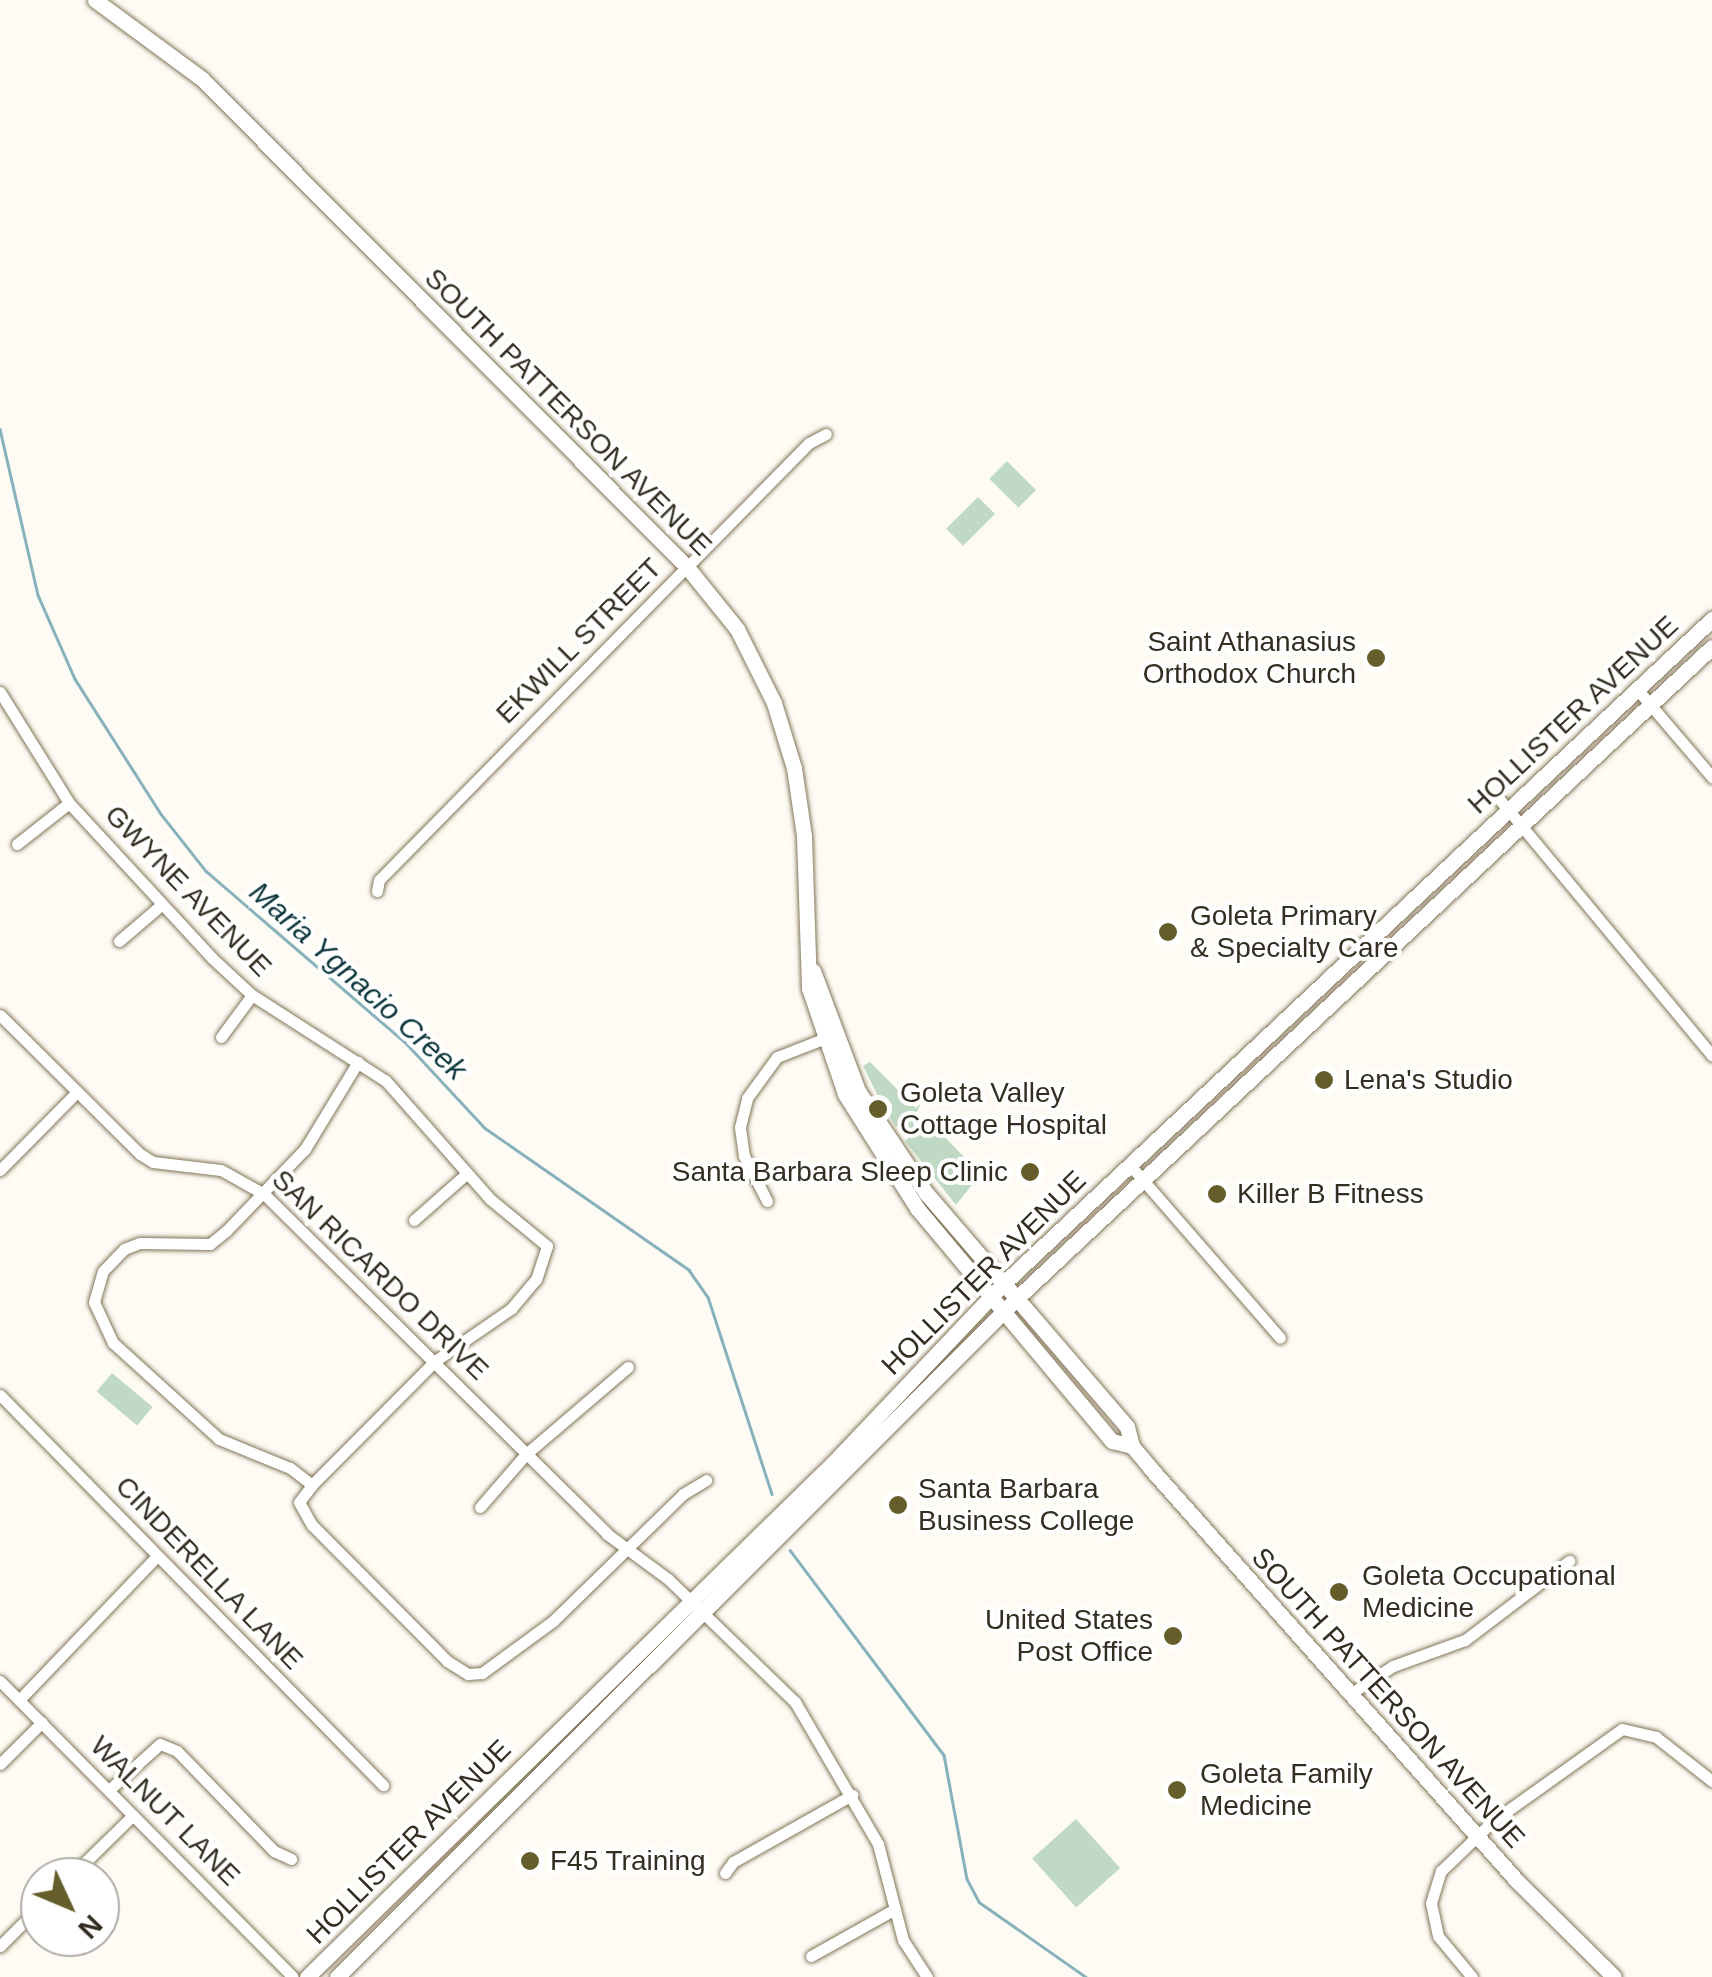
<!DOCTYPE html>
<html>
<head>
<meta charset="utf-8">
<style>
	body { margin:0 }
	#map { position:relative; width:1712px; height:1977px; overflow:hidden; background:#fefbf4; font-family:Helvetica,sans-serif }
	div>[style] { position:absolute }
	[style*='--x'] { left:calc(var(--x)*1px); top:calc(var(--y)*1px); width:calc(var(--w)*1px); rotate:calc(var(--a)*1deg) }
	.green>* { inset:0; background:#bfd9c4; transform-origin:0 0 }
	.stream>* { height:2.5px; margin:-1.25px; padding:0 1.25px; transform-origin:1.25px; border-radius:1.25px; background:#87b2bc }
	.roads { filter:drop-shadow(0 0 2px #837558) drop-shadow(0 0 2px #837558) }
	.street>* { height:11px; margin:-5.5px; padding:0 5.5px; transform-origin:5.5px; border-radius:5.5px; background:#fff }
	.secondary>* { height:15px; margin:-7.5px; padding:0 7.5px; transform-origin:7.5px; border-radius:7.5px; background:#fff }
	.dots>* { width:28px; height:28px; translate:-50% -50%; box-sizing:border-box; border:5px solid #fff; border-radius:50% }
	span { translate:-50% -50%; white-space:nowrap; text-align:center; line-height:1.15; -webkit-text-stroke:8px #fff; paint-order:stroke }
	.street-label { font-size:28px; color:#342e22 }
	.poi-label { font-size:28px; color:#342e22 }
	.right { translate:-100% -50%; text-align:right }
	.left { translate:0 -50%; text-align:left }
	.water-label { font-size:30px; color:#0d373e; font-style:italic }
	.north { position:absolute; left:20px; top:1857px; width:100px; height:100px; box-sizing:border-box; background:#fff; border:2px solid #aeaba7; border-radius:50%; rotate:134deg; font-size:28px; font-weight:700; line-height:40px; text-align:center; color:#342e22 }
	.north::after { content:''; display:block; margin:auto; width:35px; height:45px; background:#655e2b; clip-path:polygon(50% 0,100% 100%,50% 72%,0 100%) }
</style>
</head>
<body>
<div id="map">
	<div class="green">
		<div style="left:1007px;top:461px;width:41px;height:25px;rotate:45deg"></div>
		<div style="left:978px;top:497px;width:24px;height:45px;rotate:45deg"></div>
		<div style="clip-path:polygon(870px 1062px,916px 1108px,921px 1103px,915px 1116px,924px 1126px,940px 1121px,935px 1127px,968px 1161px,986px 1167px,956px 1205px,905px 1141px,911px 1136px,903px 1123px,896px 1127px,883px 1106px,863px 1066px)"></div>
		<div style="left:112px;top:1373px;width:53px;height:24px;rotate:40deg"></div>
		<div style="left:1076px;top:1819px;width:66px;height:59px;rotate:48deg"></div>
	</div>
	<div class="stream">
		<div style="--x:0;--y:429;--w:170;--a:77.1"></div>
		<div style="--x:38;--y:595;--w:92;--a:66.2"></div>
		<div style="--x:75;--y:679;--w:160;--a:57.5"></div>
		<div style="--x:161;--y:814;--w:73;--a:51.7"></div>
		<div style="--x:206;--y:871;--w:264;--a:40.7"></div>
		<div style="--x:406;--y:1043;--w:116;--a:47.1"></div>
		<div style="--x:485;--y:1128;--w:249;--a:34.8"></div>
		<div style="--x:689;--y:1270;--w:33;--a:55"></div>
		<div style="--x:708;--y:1297;--w:207;--a:72"></div>
		<div style="--x:790;--y:1550;--w:256;--a:53.1"></div>
		<div style="--x:944;--y:1755;--w:126;--a:79.5"></div>
		<div style="--x:967;--y:1879;--w:26;--a:62"></div>
		<div style="--x:979;--y:1902;--w:131;--a:35"></div>
	</div>
	<div class="roads">
		<div class="street">
			<div style="--x:1637;--y:689;--w:116;--a:49.6"></div>
			<div style="--x:0;--y:692;--w:131;--a:58.1"></div>
			<div style="--x:69;--y:803;--w:211;--a:47.3"></div>
			<div style="--x:212;--y:958;--w:54;--a:42.8"></div>
			<div style="--x:252;--y:995;--w:159;--a:32.7"></div>
			<div style="--x:386;--y:1081;--w:157;--a:48.6"></div>
			<div style="--x:490;--y:1199;--w:74;--a:39.5"></div>
			<div style="--x:547;--y:1246;--w:35;--a:108"></div>
			<div style="--x:536;--y:1279;--w:38;--a:130"></div>
			<div style="--x:512;--y:1308;--w:93;--a:145.5"></div>
			<div style="--x:435;--y:1361;--w:175;--a:134.8"></div>
			<div style="--x:312;--y:1485;--w:21;--a:127"></div>
			<div style="--x:299;--y:1502;--w:26;--a:61"></div>
			<div style="--x:312;--y:1525;--w:192;--a:45.2"></div>
			<div style="--x:447;--y:1661;--w:25;--a:32"></div>
			<div style="--x:468;--y:1674;--w:14;--a:-4"></div>
			<div style="--x:482;--y:1673;--w:88;--a:-36.2"></div>
			<div style="--x:553;--y:1621;--w:182;--a:-44.3"></div>
			<div style="--x:683;--y:1494;--w:27;--a:-31"></div>
			<div style="--x:1500;--y:800;--w:332;--a:50.3"></div>
			<div style="--x:17;--y:844;--w:66;--a:-38.3"></div>
			<div style="--x:377;--y:891;--w:11;--a:-80"></div>
			<div style="--x:379;--y:880;--w:439;--a:-45.5"></div>
			<div style="--x:687;--y:567;--w:174;--a:-45.5"></div>
			<div style="--x:809;--y:443;--w:19;--a:-28"></div>
			<div style="--x:119;--y:941;--w:55;--a:-40.6"></div>
			<div style="--x:0;--y:1015;--w:197;--a:44.8"></div>
			<div style="--x:140;--y:1154;--w:15;--a:32"></div>
			<div style="--x:153;--y:1162;--w:68;--a:6.7"></div>
			<div style="--x:221;--y:1170;--w:49;--a:29.2"></div>
			<div style="--x:264;--y:1194;--w:483;--a:44.7"></div>
			<div style="--x:607;--y:1534;--w:76;--a:36.4"></div>
			<div style="--x:668;--y:1579;--w:177;--a:44.1"></div>
			<div style="--x:795;--y:1702;--w:164;--a:59.7"></div>
			<div style="--x:878;--y:1844;--w:99;--a:75.4"></div>
			<div style="--x:903;--y:1940;--w:44;--a:57"></div>
			<div style="--x:221;--y:1037;--w:52;--a:-53.6"></div>
			<div style="--x:1129;--y:1164;--w:230;--a:49"></div>
			<div style="--x:0;--y:1170;--w:110;--a:-45.4"></div>
			<div style="--x:767;--y:1201;--w:51;--a:-117.1"></div>
			<div style="--x:744;--y:1156;--w:29;--a:-98"></div>
			<div style="--x:740;--y:1127;--w:30;--a:-76"></div>
			<div style="--x:747;--y:1098;--w:51;--a:-53.8"></div>
			<div style="--x:777;--y:1057;--w:49;--a:-21.4"></div>
			<div style="--x:414;--y:1220;--w:69;--a:-41.5"></div>
			<div style="--x:0;--y:1395;--w:547;--a:45.52"></div>
			<div style="--x:312;--y:1485;--w:28;--a:-142"></div>
			<div style="--x:290;--y:1468;--w:77;--a:-157.8"></div>
			<div style="--x:219;--y:1439;--w:143;--a:-137.8"></div>
			<div style="--x:113;--y:1343;--w:45;--a:-114.9"></div>
			<div style="--x:94;--y:1302;--w:32;--a:-74"></div>
			<div style="--x:103;--y:1271;--w:30;--a:-46"></div>
			<div style="--x:124;--y:1249;--w:17;--a:-21"></div>
			<div style="--x:140;--y:1243;--w:70;--a:0.8"></div>
			<div style="--x:210;--y:1244;--w:21;--a:-39"></div>
			<div style="--x:226;--y:1231;--w:114;--a:-46.1"></div>
			<div style="--x:305;--y:1149;--w:102;--a:-58.7"></div>
			<div style="--x:480;--y:1507;--w:70;--a:-49"></div>
			<div style="--x:526;--y:1454;--w:134;--a:-40.5"></div>
			<div style="--x:0;--y:1681;--w:416;--a:45.3"></div>
			<div style="--x:1350;--y:1694;--w:51;--a:-33.1"></div>
			<div style="--x:1393;--y:1666;--w:77;--a:-19.9"></div>
			<div style="--x:1465;--y:1640;--w:131;--a:-37.2"></div>
			<div style="--x:19;--y:1700;--w:199;--a:-46.2"></div>
			<div style="--x:0;--y:1764;--w:59;--a:-45"></div>
			<div style="--x:110;--y:1789;--w:67;--a:-42"></div>
			<div style="--x:160;--y:1744;--w:18;--a:22"></div>
			<div style="--x:177;--y:1751;--w:139;--a:45.9"></div>
			<div style="--x:274;--y:1851;--w:19;--a:25"></div>
			<div style="--x:725;--y:1873;--w:14;--a:-54"></div>
			<div style="--x:733;--y:1862;--w:137;--a:-29.4"></div>
			<div style="--x:70;--y:1877;--w:88;--a:-44.5"></div>
			<div style="--x:0;--y:1946;--w:57;--a:-45"></div>
			<div style="--x:811;--y:1956;--w:96;--a:-29.2"></div>
			<div style="--x:1472;--y:1977;--w:53;--a:-129.7"></div>
			<div style="--x:1438;--y:1936;--w:34;--a:-102"></div>
			<div style="--x:1431;--y:1903;--w:34;--a:-73"></div>
			<div style="--x:1441;--y:1871;--w:72;--a:-43.9"></div>
			<div style="--x:1493;--y:1821;--w:158;--a:-35.5"></div>
			<div style="--x:1622;--y:1729;--w:35;--a:13"></div>
			<div style="--x:1656;--y:1737;--w:71;--a:38.2"></div>
		</div>
		<div class="secondary">
			<div style="--x:95;--y:0;--w:133;--a:36.4"></div>
			<div style="--x:202;--y:79;--w:688;--a:45.18"></div>
			<div style="--x:687;--y:567;--w:80;--a:51.1"></div>
			<div style="--x:737;--y:629;--w:83;--a:63.4"></div>
			<div style="--x:774;--y:703;--w:68;--a:72.9"></div>
			<div style="--x:794;--y:768;--w:69;--a:81.6"></div>
			<div style="--x:804;--y:836;--w:152;--a:88.1"></div>
			<div style="--x:809;--y:988;--w:112;--a:71.2"></div>
			<div style="--x:845;--y:1094;--w:135;--a:57.7"></div>
			<div style="--x:917;--y:1208;--w:304;--a:50.1"></div>
			<div style="--x:1112;--y:1441;--w:21;--a:14"></div>
			<div style="--x:813;--y:971;--w:128;--a:69.4"></div>
			<div style="--x:858;--y:1091;--w:123;--a:56.3"></div>
			<div style="--x:926;--y:1193;--w:308;--a:49.3"></div>
			<div style="--x:1127;--y:1427;--w:20;--a:75"></div>
			<div style="--x:1132;--y:1446;--w:30;--a:50"></div>
			<div style="--x:1151;--y:1469;--w:551;--a:48.38"></div>
			<div style="--x:1517;--y:1881;--w:136;--a:44.7"></div>
			<div style="--x:307;--y:1977;--w:737;--a:-44.34"></div>
			<div style="--x:834;--y:1462;--w:247;--a:-46.5"></div>
			<div style="--x:1004;--y:1283;--w:971;--a:-43.16"></div>
			<div style="--x:337;--y:1977;--w:961;--a:-44.96"></div>
			<div style="--x:1017;--y:1298;--w:952;--a:-43.13"></div>
		</div>
	</div>
	<div class="dots">
		<div style="left:1376px;top:658px;background:#655e2b"></div>
		<div style="left:1168px;top:932px;background:#655e2b"></div>
		<div style="left:1324px;top:1080px;background:#655e2b"></div>
		<div style="left:878px;top:1109px;background:#655e2b"></div>
		<div style="left:1030px;top:1172px;background:#655e2b"></div>
		<div style="left:1217px;top:1194px;background:#655e2b"></div>
		<div style="left:898px;top:1505px;background:#655e2b"></div>
		<div style="left:1339px;top:1592px;background:#655e2b"></div>
		<div style="left:1173px;top:1636px;background:#655e2b"></div>
		<div style="left:1177px;top:1790px;background:#655e2b"></div>
		<div style="left:530px;top:1861px;background:#655e2b"></div>
	</div>
	<div class="street-label">
		<span style="left:568px;top:412px;rotate:45deg">SOUTH PATTERSON AVENUE</span>
		<span style="left:579px;top:641px;rotate:-45deg">EKWILL STREET</span>
		<span style="left:1573px;top:715px;rotate:-43deg">HOLLISTER AVENUE</span>
		<span style="left:188px;top:891px;rotate:46deg">GWYNE AVENUE</span>
		<span style="left:984px;top:1273px;rotate:-45deg">HOLLISTER AVENUE</span>
		<span style="left:380px;top:1275px;rotate:44deg">SAN RICARDO DRIVE</span>
		<span style="left:209px;top:1573px;rotate:46deg">CINDERELLA LANE</span>
		<span style="left:1388px;top:1698px;rotate:48deg">SOUTH PATTERSON AVENUE</span>
		<span style="left:165px;top:1811px;rotate:45deg">WALNUT LANE</span>
		<span style="left:409px;top:1842px;rotate:-45deg">HOLLISTER AVENUE</span>
	</div>
	<div class="poi-label">
		<span class="right" style="left:1356px;top:658px">Saint Athanasius<br>Orthodox Church</span>
		<span class="left" style="left:1190px;top:932px">Goleta Primary<br>&amp; Specialty Care</span>
		<span class="left" style="left:1344px;top:1080px">Lena's Studio</span>
		<span class="left" style="left:900px;top:1109px">Goleta Valley<br>Cottage Hospital</span>
		<span class="right" style="left:1008px;top:1172px">Santa Barbara Sleep Clinic</span>
		<span class="left" style="left:1237px;top:1194px">Killer B Fitness</span>
		<span class="left" style="left:918px;top:1505px">Santa Barbara<br>Business College</span>
		<span class="left" style="left:1362px;top:1592px">Goleta Occupational<br>Medicine</span>
		<span class="right" style="left:1153px;top:1636px">United States<br>Post Office</span>
		<span class="left" style="left:1200px;top:1790px">Goleta Family<br>Medicine</span>
		<span class="left" style="left:550px;top:1861px">F45 Training</span>
	</div>
	<div class="water-label">
		<span style="left:358px;top:981px;rotate:42deg">Maria Ygnacio Creek</span>
	</div>
	<div class="north">N</div>
</div>
</body>
</html>
